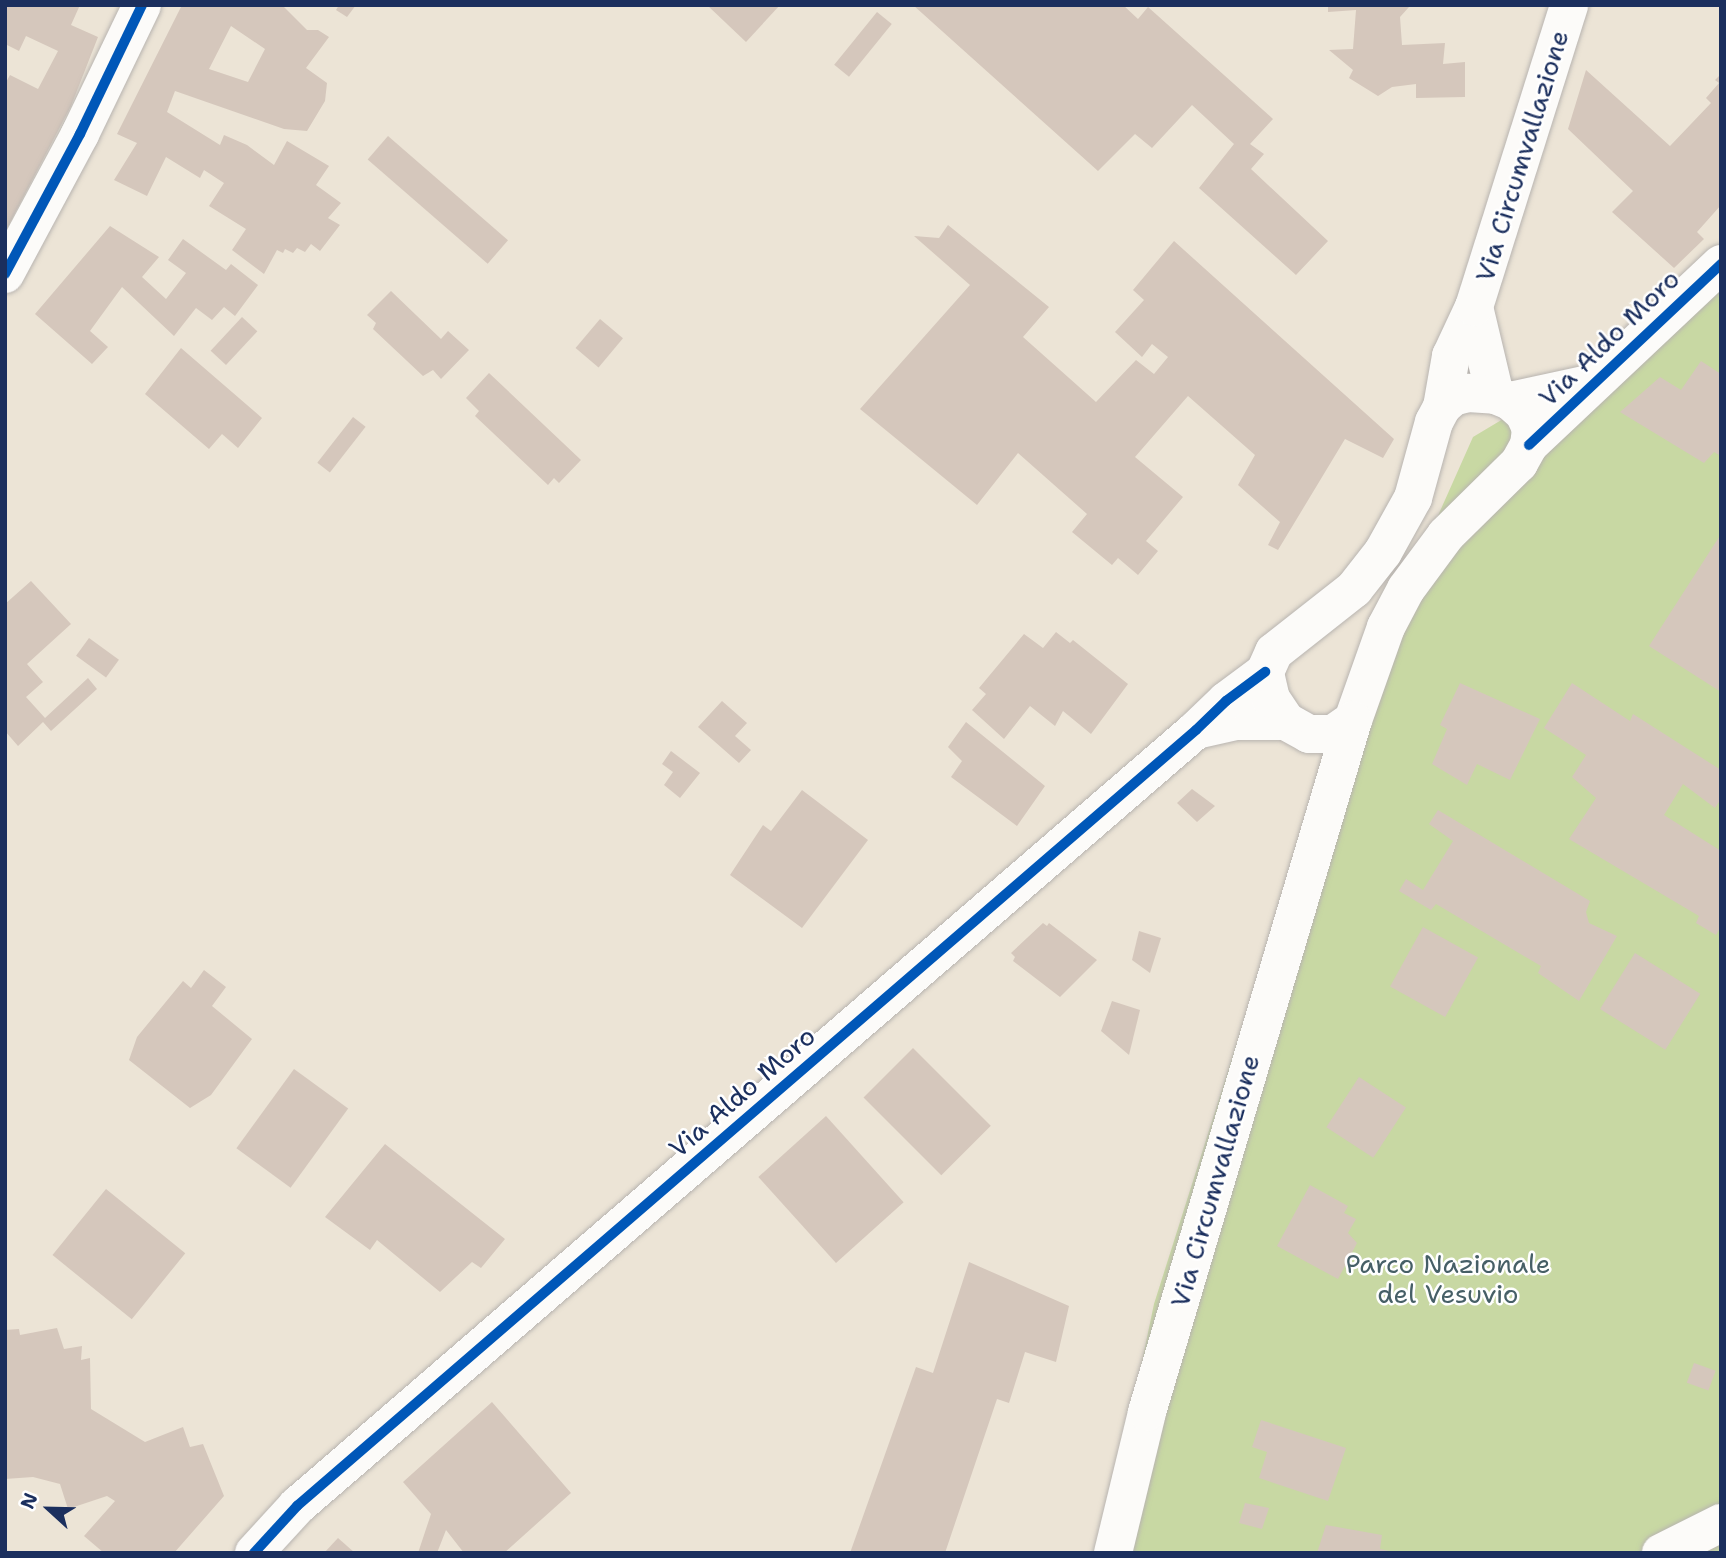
<!DOCTYPE html>
<html>
<head>
<meta charset="utf-8">
<style>
	body { margin:0 }
	#map { position:relative; width:1726px; height:1558px; overflow:hidden; background:#ece4d6; font-family:"Shantell Sans",sans-serif }
	div>[style] { position:absolute }
	[style*='--x'] { left:calc(var(--x)*1px); top:calc(var(--y)*1px); width:calc(var(--w)*1px); rotate:calc(var(--a)*1deg) }
	.green>* { inset:0; background:#c8d8a3 }
	.building>* { inset:0; background:#d5c7bc; transform-origin:0 0 }
	.roads { filter:drop-shadow(0 0 2px #b8b4b0) drop-shadow(0 0 2px #b8b4b0) }
	.street>* { height:38px; margin:-19px; padding:0 19px; transform-origin:19px; border-radius:19px; background:#fcfbf9 }
	.secondary>* { height:38px; margin:-19px; padding:0 19px; transform-origin:19px; border-radius:19px; background:#fcfbf9 }
	.cycleway>* { height:10px; margin:-5px; padding:0 5px; transform-origin:5px; border-radius:5px; background:#0057b8 }
	span { translate:-50% -50%; white-space:nowrap; text-align:center; line-height:1.15; -webkit-text-stroke:5px #fff; paint-order:stroke }
	.street-label { font-size:26px; color:#1b2f5e }
	.park-label { font-size:26px; color:#465f66 }
	.frame { position:absolute; inset:0; border:7px solid #1b2f5e; pointer-events:none }
	.north { position:absolute; left:14px; top:1474px; width:70px; height:70px; -webkit-text-stroke:5px #fff; paint-order:stroke; rotate:292deg; font-size:19px; font-weight:700; line-height:28px; text-align:center; color:#1b2f5e }
	.north::after { content:''; display:block; margin:auto; width:24px; height:32px; background:#1b2f5e; clip-path:polygon(50% 0,100% 100%,50% 72%,0 100%) }
</style>
</head>
<body>
<div id="map">
	<div class="green">
		<div style="clip-path:polygon(1721px 248px,1721px 1553px,1102px 1553px,1154px 1304px,1305px 828px,1368px 673px,1473px 437px,1600px 361px)"></div>
	</div>
	<div class="building">
		<div style="clip-path:polygon(5px 5px,80px 5px,71px 25px,98px 37px,71px 106px,5px 232px,5px 84px,10px 75px,38px 89px,58px 51px,26px 36px,19px 51px,5px 44px)"></div>
		<div style="clip-path:polygon(evenodd,182px 5px,282px 5px,307px 30px,318px 30px,329px 37px,306px 68px,327px 83px,325px 101px,307px 131px,284px 129px,175px 91px,167px 112px,220px 145px,224px 135px,247px 145px,274px 165px,287px 141px,329px 166px,316px 185px,341px 203px,328px 218px,340px 225px,320px 251px,311px 244px,305px 252px,297px 248px,293px 253px,285px 249px,283px 253px,277px 250px,264px 274px,232px 250px,246px 229px,209px 206px,224px 183px,204px 170px,200px 178px,166px 157px,147px 196px,114px 180px,137px 143px,117px 134px,182px 5px,231px 26px,265px 49px,248px 82px,209px 69px,231px 26px)"></div>
		<div style="clip-path:polygon(339px 5px,356px 5px,347px 17px,336px 10px)"></div>
		<div style="clip-path:polygon(707px 5px,780px 5px,746px 42px)"></div>
		<div style="clip-path:polygon(913px 5px,1123px 5px,1138px 19px,1148px 7px,1273px 119px,1250px 144px,1264px 154px,1251px 169px,1328px 241px,1296px 275px,1199px 188px,1234px 144px,1192px 105px,1152px 148px,1135px 134px,1098px 171px)"></div>
		<div style="clip-path:polygon(1328px 5px,1406px 5px,1409px 7px,1400px 17px,1402px 45px,1445px 43px,1443px 64px,1465px 62px,1465px 97px,1416px 98px,1416px 84px,1392px 87px,1378px 96px,1349px 78px,1353px 70px,1329px 50px,1353px 49px,1356px 10px,1328px 12px)"></div>
		<div style="left:877px;top:12px;width:19px;height:68px;rotate:39deg"></div>
		<div style="clip-path:polygon(1586px 70px,1670px 146px,1711px 103px,1706px 98px,1719px 83px,1715px 80px,1721px 74px,1721px 205px,1697px 232px,1704px 239px,1674px 268px,1612px 212px,1633px 191px,1568px 129px)"></div>
		<div style="left:388px;top:136px;width:159px;height:31px;rotate:41deg"></div>
		<div style="clip-path:polygon(948px 225px,1049px 307px,1023px 337px,1096px 402px,1136px 360px,1154px 374px,1168px 357px,1152px 344px,1142px 357px,1115px 332px,1144px 300px,1133px 290px,1174px 241px,1394px 439px,1383px 458px,1345px 439px,1278px 550px,1268px 545px,1280px 522px,1238px 485px,1255px 455px,1188px 396px,1135px 457px,1183px 497px,1146px 541px,1158px 551px,1138px 575px,1118px 558px,1112px 565px,1072px 532px,1087px 514px,1018px 453px,977px 505px,860px 409px,970px 285px,914px 236px,939px 238px)"></div>
		<div style="clip-path:polygon(110px 226px,159px 257px,142px 277px,166px 299px,186px 273px,168px 260px,183px 239px,226px 270px,231px 264px,258px 285px,235px 316px,224px 307px,212px 320px,196px 308px,174px 336px,122px 287px,90px 331px,108px 347px,92px 364px,35px 314px)"></div>
		<div style="clip-path:polygon(391px 291px,441px 339px,448px 331px,469px 350px,441px 379px,433px 370px,423px 376px,373px 329px,376px 323px,367px 315px)"></div>
		<div style="left:242px;top:317px;width:21px;height:46px;rotate:43deg"></div>
		<div style="left:600px;top:319px;width:30px;height:38px;rotate:40deg"></div>
		<div style="clip-path:polygon(181px 348px,262px 418px,238px 448px,222px 434px,209px 449px,145px 394px)"></div>
		<div style="clip-path:polygon(1701px 361px,1721px 374px,1721px 456px,1714px 452px,1704px 463px,1620px 412px,1660px 377px,1681px 390px)"></div>
		<div style="clip-path:polygon(489px 373px,581px 460px,559px 483px,554px 478px,548px 485px,475px 416px,479px 411px,466px 398px)"></div>
		<div style="left:353px;top:417px;width:16px;height:58px;rotate:38deg"></div>
		<div style="clip-path:polygon(1721px 534px,1721px 692px,1649px 646px)"></div>
		<div style="clip-path:polygon(31px 581px,71px 624px,27px 664px,43px 682px,26px 697px,45px 718px,88px 678px,97px 689px,51px 731px,43px 722px,18px 746px,5px 731px,5px 604px)"></div>
		<div style="clip-path:polygon(1056px 632px,1070px 643px,1073px 640px,1128px 684px,1091px 734px,1063px 711px,1055px 726px,1030px 706px,1004px 739px,972px 710px,986px 694px,979px 688px,1024px 634px,1043px 648px)"></div>
		<div style="left:89px;top:638px;width:37px;height:22px;rotate:36deg"></div>
		<div style="clip-path:polygon(1460px 683px,1540px 719px,1510px 780px,1477px 764px,1467px 785px,1432px 764px,1447px 729px,1440px 725px)"></div>
		<div style="clip-path:polygon(1572px 683px,1630px 721px,1633px 714px,1721px 770px,1721px 799px,1715px 808px,1683px 784px,1664px 815px,1721px 851px,1721px 926px,1716px 935px,1696px 923px,1699px 916px,1569px 839px,1596px 798px,1572px 777px,1586px 755px,1544px 728px)"></div>
		<div style="clip-path:polygon(722px 701px,747px 723px,735px 736px,751px 750px,739px 763px,698px 727px)"></div>
		<div style="clip-path:polygon(966px 722px,1045px 786px,1017px 826px,951px 777px,962px 761px,948px 747px)"></div>
		<div style="clip-path:polygon(671px 751px,700px 773px,680px 798px,664px 785px,673px 772px,662px 764px)"></div>
		<div style="clip-path:polygon(1192px 789px,1215px 806px,1197px 822px,1177px 803px)"></div>
		<div style="clip-path:polygon(802px 790px,868px 840px,802px 928px,730px 875px,763px 825px,771px 831px)"></div>
		<div style="clip-path:polygon(1438px 810px,1590px 901px,1586px 912px,1589px 923px,1617px 936px,1579px 1001px,1538px 973px,1541px 966px,1436px 904px,1431px 910px,1399px 891px,1406px 879px,1423px 890px,1453px 841px,1429px 824px)"></div>
		<div style="clip-path:polygon(1043px 923px,1047px 926px,1049px 923px,1097px 960px,1060px 997px,1013px 961px,1015px 957px,1011px 953px)"></div>
		<div style="left:1423px;top:927px;width:63px;height:68px;rotate:29deg"></div>
		<div style="clip-path:polygon(1139px 931px,1161px 938px,1150px 973px,1132px 960px)"></div>
		<div style="left:1635px;top:953px;width:77px;height:66px;rotate:32deg"></div>
		<div style="clip-path:polygon(204px 970px,226px 987px,212px 1006px,252px 1039px,211px 1095px,190px 1108px,129px 1060px,137px 1037px,183px 981px,191px 988px)"></div>
		<div style="clip-path:polygon(1112px 1001px,1140px 1010px,1129px 1055px,1101px 1031px)"></div>
		<div style="left:913px;top:1048px;width:110px;height:70px;rotate:45deg"></div>
		<div style="left:294px;top:1069px;width:67px;height:98px;rotate:36deg"></div>
		<div style="left:1359px;top:1077px;width:56px;height:60px;rotate:33deg"></div>
		<div style="left:826px;top:1116px;width:116px;height:91px;rotate:48deg"></div>
		<div style="clip-path:polygon(385px 1144px,505px 1239px,481px 1268px,472px 1262px,440px 1292px,377px 1240px,370px 1250px,325px 1217px)"></div>
		<div style="clip-path:polygon(1310px 1185px,1348px 1206px,1344px 1213px,1356px 1219px,1348px 1233px,1357px 1243px,1338px 1279px,1277px 1246px)"></div>
		<div style="left:106px;top:1189px;width:102px;height:85px;rotate:39deg"></div>
		<div style="clip-path:polygon(969px 1262px,1069px 1306px,1056px 1362px,1025px 1352px,1009px 1403px,997px 1399px,945px 1553px,850px 1553px,916px 1367px,933px 1373px)"></div>
		<div style="clip-path:polygon(57px 1328px,64px 1349px,82px 1346px,81px 1360px,90px 1358px,91px 1409px,145px 1442px,183px 1427px,190px 1447px,203px 1444px,224px 1496px,174px 1553px,104px 1553px,84px 1536px,115px 1501px,107px 1496px,68px 1509px,60px 1484px,33px 1477px,5px 1479px,5px 1330px,19px 1329px,20px 1335px)"></div>
		<div style="left:1694px;top:1363px;width:23px;height:21px;rotate:20deg"></div>
		<div style="clip-path:polygon(492px 1402px,571px 1493px,504px 1553px,464px 1553px,446px 1530px,437px 1553px,418px 1553px,431px 1514px,403px 1482px)"></div>
		<div style="clip-path:polygon(1261px 1420px,1346px 1448px,1328px 1501px,1259px 1478px,1267px 1452px,1252px 1447px)"></div>
		<div style="clip-path:polygon(1245px 1503px,1269px 1508px,1262px 1529px,1239px 1523px)"></div>
		<div style="clip-path:polygon(1326px 1525px,1382px 1535px,1380px 1549px,1399px 1553px,1317px 1553px)"></div>
		<div style="clip-path:polygon(338px 1538px,355px 1553px,324px 1553px)"></div>
	</div>
	<div class="roads">
		<div class="street">
			<div style="--x:1510;--y:401;--w:85;--a:-12.2"></div>
			<div style="--x:1529;--y:445;--w:264;--a:-43.3"></div>
			<div style="--x:1196;--y:730;--w:41;--a:-12.7"></div>
			<div style="--x:1236;--y:721;--w:50;--a:0"></div>
			<div style="--x:254;--y:1553;--w:64;--a:-47.5"></div>
			<div style="--x:297;--y:1506;--w:1188;--a:-40.8"></div>
			<div style="--x:1196;--y:730;--w:42;--a:-44"></div>
			<div style="--x:1226;--y:701;--w:49;--a:-36.6"></div>
			<div style="--x:1661;--y:1553;--w:67;--a:-26.6"></div>
		</div>
		<div class="secondary">
			<div style="--x:5;--y:274;--w:159;--a:-61.8"></div>
			<div style="--x:80;--y:134;--w:143;--a:-64.3"></div>
			<div style="--x:1474;--y:307;--w:90;--a:76.6"></div>
			<div style="--x:1468;--y:393;--w:27;--a:4"></div>
			<div style="--x:1495;--y:395;--w:16;--a:22"></div>
			<div style="--x:1510;--y:401;--w:18;--a:41"></div>
			<div style="--x:1524;--y:413;--w:17;--a:66"></div>
			<div style="--x:1531;--y:429;--w:16;--a:97"></div>
			<div style="--x:1529;--y:445;--w:21;--a:119"></div>
			<div style="--x:1519;--y:463;--w:103;--a:135.4"></div>
			<div style="--x:1446;--y:535;--w:67;--a:126.5"></div>
			<div style="--x:1406;--y:589;--w:43;--a:117.8"></div>
			<div style="--x:1386;--y:627;--w:99;--a:109.5"></div>
			<div style="--x:1353;--y:720;--w:24;--a:145"></div>
			<div style="--x:1333;--y:734;--w:24;--a:180"></div>
			<div style="--x:1309;--y:734;--w:26;--a:-151"></div>
			<div style="--x:1286;--y:721;--w:27;--a:-124"></div>
			<div style="--x:1271;--y:699;--w:28;--a:-103"></div>
			<div style="--x:1265;--y:672;--w:22;--a:-66"></div>
			<div style="--x:1274;--y:652;--w:102;--a:-38.2"></div>
			<div style="--x:1354;--y:589;--w:47;--a:-51.9"></div>
			<div style="--x:1383;--y:552;--w:62;--a:-60.9"></div>
			<div style="--x:1413;--y:498;--w:79;--a:-74.6"></div>
			<div style="--x:1434;--y:422;--w:17;--a:-62"></div>
			<div style="--x:1442;--y:407;--w:15;--a:-42"></div>
			<div style="--x:1453;--y:397;--w:16;--a:-15"></div>
			<div style="--x:1442;--y:407;--w:52;--a:-80"></div>
			<div style="--x:1451;--y:356;--w:54;--a:-64.9"></div>
			<div style="--x:1474;--y:307;--w:317;--a:-72.5"></div>
			<div style="--x:1113;--y:1553;--w:145;--a:-76.4"></div>
			<div style="--x:1147;--y:1412;--w:722;--a:-73.42"></div>
		</div>
	</div>
	<div class="cycleway">
		<div style="--x:5;--y:274;--w:159;--a:-61.8"></div>
		<div style="--x:80;--y:134;--w:143;--a:-64.3"></div>
		<div style="--x:1529;--y:445;--w:264;--a:-43.3"></div>
		<div style="--x:254;--y:1553;--w:64;--a:-47.5"></div>
		<div style="--x:297;--y:1506;--w:1188;--a:-40.8"></div>
		<div style="--x:1196;--y:730;--w:42;--a:-44"></div>
		<div style="--x:1226;--y:701;--w:49;--a:-36.6"></div>
	</div>
	<div class="street-label">
		<span style="left:1522px;top:156px;rotate:-73deg">Via Circumvallazione</span>
		<span style="left:1609px;top:338px;rotate:-44deg">Via Aldo Moro</span>
		<span style="left:742px;top:1092px;rotate:-41deg">Via Aldo Moro</span>
		<span style="left:1215px;top:1181px;rotate:-74deg">Via Circumvallazione</span>
	</div>
	<div class="park-label">
		<span style="left:1448px;top:1279px">Parco Nazionale<br>del Vesuvio</span>
	</div>
	<div class="frame"></div>
	<div class="north">N</div>
</div>
</body>
</html>
